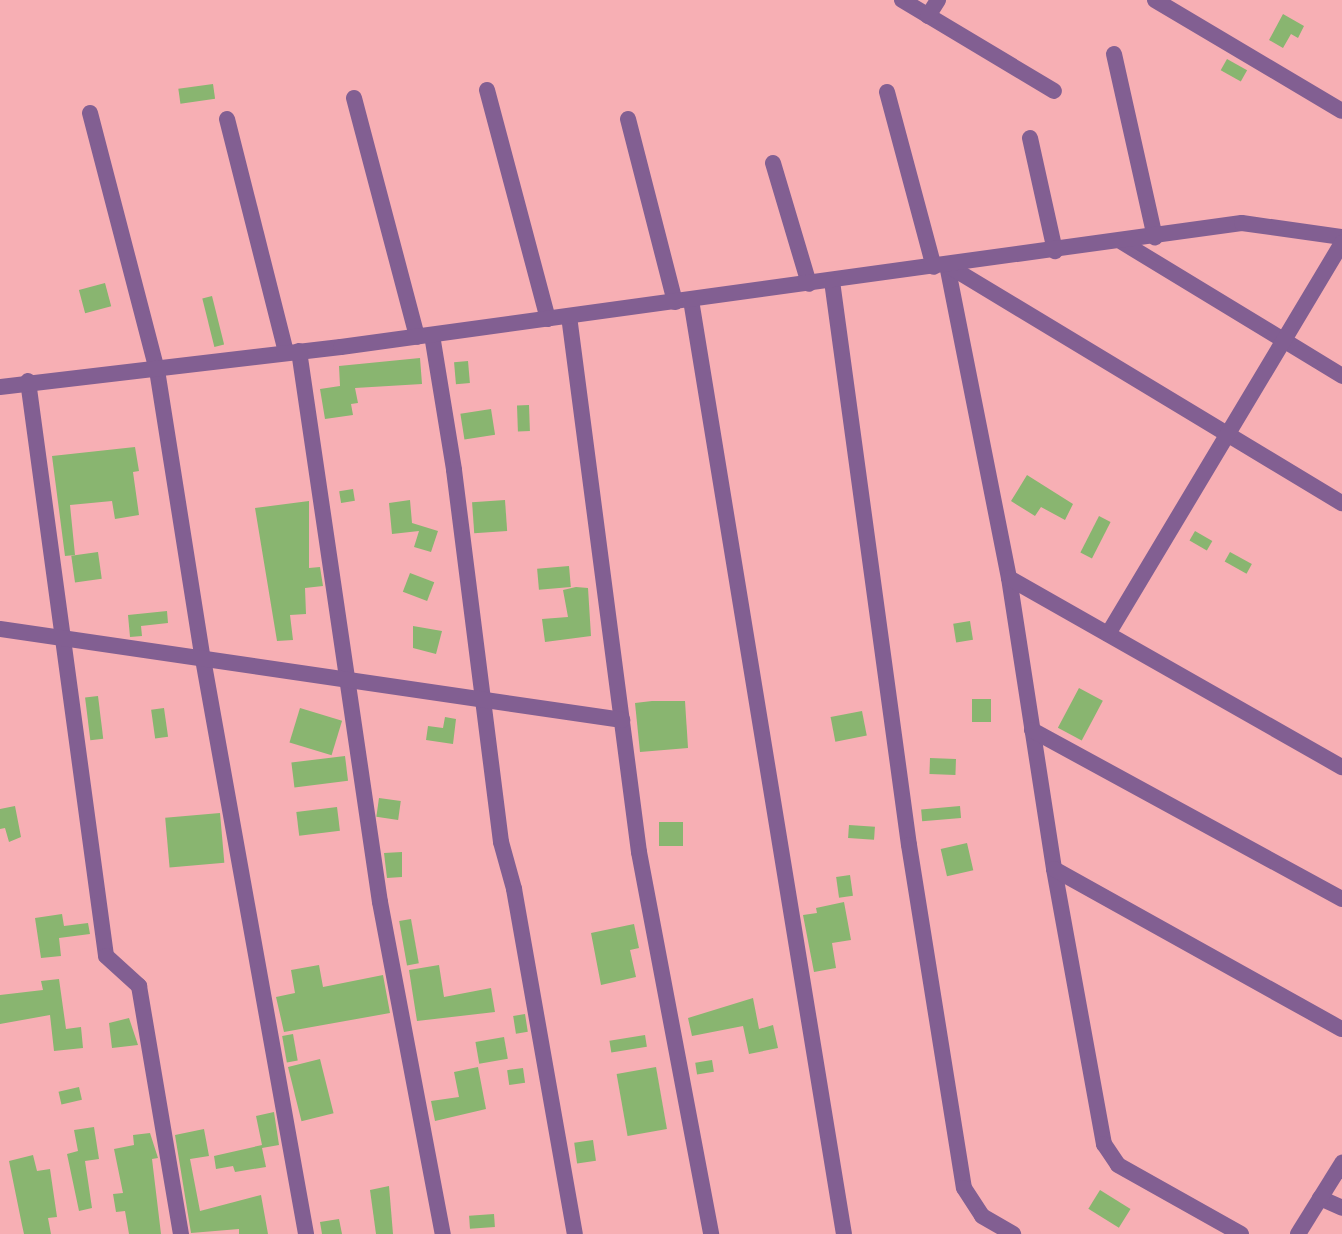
<!DOCTYPE html>
<html>
<head>
<meta charset="utf-8">
<style>
	body { margin:0 }
	#map { position:relative; width:1342px; height:1234px; overflow:hidden; background:#f7afb4; font-family:"Varela Round",sans-serif }
	div>[style] { position:absolute }
	[style*='--x'] { left:calc(var(--x)*1px); top:calc(var(--y)*1px); width:calc(var(--w)*1px); rotate:calc(var(--a)*1deg) }
	.building>* { inset:0; background:#89b570; transform-origin:0 0 }
	.minor>* { height:16px; margin:-8px; padding:0 8px; transform-origin:8px; border-radius:8px; background:#825f92 }
	span { translate:-50% -50%; white-space:nowrap; text-align:center; line-height:1.15; -webkit-text-stroke:5px #f7afb4; paint-order:stroke }
</style>
</head>
<body>
<div id="map">
	<div class="building">
		<div style="clip-path:polygon(1283px 14px,1304px 26px,1298px 38px,1291px 34px,1283px 48px,1269px 40px)"></div>
		<div style="left:1227px;top:59px;width:23px;height:13px;rotate:29deg"></div>
		<div style="left:213px;top:84px;width:15px;height:35px;rotate:82deg"></div>
		<div style="left:105px;top:283px;width:24px;height:27px;rotate:75deg"></div>
		<div style="left:212px;top:296px;width:50px;height:10px;rotate:76deg"></div>
		<div style="clip-path:polygon(420px 358px,422px 384px,355px 388px,358px 403px,351px 404px,353px 415px,325px 419px,320px 389px,340px 386px,339px 366px)"></div>
		<div style="left:468px;top:361px;width:22px;height:14px;rotate:85deg"></div>
		<div style="left:529px;top:405px;width:26px;height:12px;rotate:88deg"></div>
		<div style="left:491px;top:409px;width:26px;height:31px;rotate:81deg"></div>
		<div style="clip-path:polygon(135px 447px,139px 471px,133px 472px,139px 515px,115px 519px,112px 501px,70px 505px,75px 555px,65px 556px,52px 456px)"></div>
		<div style="clip-path:polygon(1027px 475px,1073px 504px,1065px 520px,1041px 507px,1035px 516px,1011px 501px)"></div>
		<div style="left:353px;top:489px;width:12px;height:14px;rotate:81deg"></div>
		<div style="clip-path:polygon(410px 500px,412px 523px,438px 531px,431px 552px,414px 547px,419px 531px,392px 534px,389px 503px)"></div>
		<div style="left:505px;top:500px;width:31px;height:33px;rotate:86deg"></div>
		<div style="clip-path:polygon(309px 501px,309px 568px,320px 567px,323px 586px,305px 588px,306px 614px,290px 615px,293px 640px,277px 641px,255px 508px)"></div>
		<div style="left:1099px;top:516px;width:13px;height:41px;rotate:27deg"></div>
		<div style="left:1195px;top:531px;width:20px;height:11px;rotate:30deg"></div>
		<div style="left:98px;top:552px;width:27px;height:27px;rotate:82deg"></div>
		<div style="left:1230px;top:552px;width:25px;height:11px;rotate:29deg"></div>
		<div style="left:569px;top:566px;width:21px;height:32px;rotate:85deg"></div>
		<div style="left:410px;top:573px;width:26px;height:20px;rotate:21deg"></div>
		<div style="clip-path:polygon(576px 587px,588px 588px,591px 636px,545px 642px,542px 619px,568px 617px,563px 590px)"></div>
		<div style="clip-path:polygon(167px 611px,168px 623px,141px 626px,142px 636px,130px 637px,128px 615px)"></div>
		<div style="left:970px;top:621px;width:19px;height:17px;rotate:81deg"></div>
		<div style="clip-path:polygon(413px 626px,442px 631px,436px 654px,413px 648px)"></div>
		<div style="left:1079px;top:688px;width:27px;height:45px;rotate:28deg"></div>
		<div style="left:98px;top:696px;width:43px;height:13px;rotate:83deg"></div>
		<div style="left:972px;top:699px;width:19px;height:23px"></div>
		<div style="clip-path:polygon(652px 701px,685px 701px,688px 748px,640px 752px,635px 703px)"></div>
		<div style="left:164px;top:708px;width:29px;height:13px;rotate:82deg"></div>
		<div style="left:300px;top:708px;width:44px;height:36px;rotate:17deg"></div>
		<div style="left:862px;top:711px;width:25px;height:32px;rotate:79deg"></div>
		<div style="clip-path:polygon(445px 717px,456px 719px,453px 744px,426px 740px,428px 726px,443px 728px)"></div>
		<div style="left:345px;top:756px;width:25px;height:54px;rotate:83deg"></div>
		<div style="left:930px;top:758px;width:26px;height:16px;rotate:2deg"></div>
		<div style="left:379px;top:798px;width:22px;height:19px;rotate:8deg"></div>
		<div style="clip-path:polygon(15px 806px,21px 837px,9px 842px,5px 828px,0 829px,0 809px)"></div>
		<div style="left:960px;top:806px;width:12px;height:39px;rotate:85deg"></div>
		<div style="left:337px;top:807px;width:24px;height:41px;rotate:83deg"></div>
		<div style="left:220px;top:813px;width:50px;height:55px;rotate:85deg"></div>
		<div style="left:683px;top:822px;width:24px;height:24px;rotate:90deg"></div>
		<div style="left:849px;top:825px;width:26px;height:13px;rotate:4deg"></div>
		<div style="left:967px;top:843px;width:28px;height:27px;rotate:77deg"></div>
		<div style="clip-path:polygon(402px 852px,402px 877px,387px 878px,384px 853px)"></div>
		<div style="left:850px;top:875px;width:21px;height:14px;rotate:82deg"></div>
		<div style="clip-path:polygon(844px 902px,851px 940px,832px 943px,836px 968px,814px 972px,803px 915px,817px 913px,816px 908px)"></div>
		<div style="clip-path:polygon(62px 914px,64px 926px,88px 923px,90px 934px,59px 938px,61px 956px,41px 958px,35px 918px)"></div>
		<div style="left:411px;top:919px;width:45px;height:12px;rotate:80deg"></div>
		<div style="clip-path:polygon(634px 924px,639px 948px,630px 950px,636px 977px,601px 985px,591px 933px)"></div>
		<div style="clip-path:polygon(319px 965px,323px 987px,383px 975px,390px 1013px,284px 1032px,276px 997px,295px 993px,291px 970px)"></div>
		<div style="clip-path:polygon(439px 965px,444px 997px,491px 988px,495px 1012px,417px 1021px,409px 970px)"></div>
		<div style="clip-path:polygon(59px 979px,66px 1029px,81px 1027px,83px 1048px,54px 1051px,50px 1015px,0 1024px,0 995px,43px 990px,41px 981px)"></div>
		<div style="clip-path:polygon(753px 998px,759px 1029px,773px 1025px,778px 1048px,749px 1054px,743px 1026px,692px 1036px,688px 1018px)"></div>
		<div style="left:525px;top:1014px;width:18px;height:12px;rotate:81deg"></div>
		<div style="clip-path:polygon(129px 1018px,138px 1045px,112px 1048px,109px 1023px)"></div>
		<div style="left:293px;top:1034px;width:27px;height:11px;rotate:80deg"></div>
		<div style="left:645px;top:1035px;width:12px;height:36px;rotate:81deg"></div>
		<div style="left:504px;top:1037px;width:22px;height:29px;rotate:80deg"></div>
		<div style="left:320px;top:1059px;width:56px;height:33px;rotate:76deg"></div>
		<div style="left:712px;top:1060px;width:12px;height:17px;rotate:81deg"></div>
		<div style="clip-path:polygon(478px 1067px,486px 1109px,435px 1121px,431px 1101px,459px 1097px,454px 1072px)"></div>
		<div style="left:656px;top:1067px;width:63px;height:40px;rotate:80deg"></div>
		<div style="left:523px;top:1068px;width:15px;height:16px;rotate:82deg"></div>
		<div style="left:79px;top:1087px;width:13px;height:21px;rotate:77deg"></div>
		<div style="clip-path:polygon(274px 1112px,279px 1145px,262px 1148px,266px 1167px,235px 1172px,233px 1166px,216px 1169px,214px 1156px,262px 1145px,256px 1116px)"></div>
		<div style="clip-path:polygon(94px 1127px,99px 1159px,85px 1161px,92px 1208px,79px 1211px,67px 1154px,78px 1151px,74px 1130px)"></div>
		<div style="clip-path:polygon(204px 1129px,209px 1156px,190px 1159px,200px 1211px,261px 1195px,268px 1234px,239px 1234px,239px 1229px,191px 1233px,175px 1135px)"></div>
		<div style="clip-path:polygon(150px 1133px,158px 1158px,152px 1159px,161px 1234px,129px 1234px,125px 1211px,116px 1212px,113px 1194px,123px 1193px,114px 1149px,134px 1145px,133px 1135px)"></div>
		<div style="left:593px;top:1140px;width:21px;height:19px;rotate:82deg"></div>
		<div style="clip-path:polygon(33px 1155px,37px 1171px,50px 1169px,57px 1217px,48px 1218px,51px 1234px,24px 1234px,22px 1225px,9px 1161px)"></div>
		<div style="clip-path:polygon(389px 1186px,393px 1234px,376px 1234px,370px 1190px)"></div>
		<div style="left:1100px;top:1190px;width:36px;height:22px;rotate:32deg"></div>
		<div style="left:494px;top:1214px;width:13px;height:25px;rotate:86deg"></div>
		<div style="clip-path:polygon(339px 1219px,342px 1234px,322px 1234px,320px 1222px)"></div>
	</div>
	<div class="minor">
		<div style="--x:902;--y:0;--w:177;--a:30.9"></div>
		<div style="--x:1155;--y:0;--w:217;--a:30.7"></div>
		<div style="--x:928;--y:16;--w:19;--a:-58"></div>
		<div style="--x:1114;--y:54;--w:188;--a:77.4"></div>
		<div style="--x:487;--y:90;--w:237;--a:75.1"></div>
		<div style="--x:887;--y:92;--w:181;--a:75"></div>
		<div style="--x:354;--y:98;--w:247;--a:75.2"></div>
		<div style="--x:90;--y:113;--w:266;--a:75.4"></div>
		<div style="--x:157;--y:370;--w:293;--a:81"></div>
		<div style="--x:203;--y:659;--w:584;--a:79.84"></div>
		<div style="--x:227;--y:119;--w:241;--a:75.8"></div>
		<div style="--x:628;--y:119;--w:189;--a:75.6"></div>
		<div style="--x:1030;--y:138;--w:116;--a:77.5"></div>
		<div style="--x:773;--y:163;--w:126;--a:73.4"></div>
		<div style="--x:1122;--y:242;--w:258;--a:31.3"></div>
		<div style="--x:947;--y:265;--w:319;--a:78.8"></div>
		<div style="--x:1009;--y:578;--w:294;--a:81.2"></div>
		<div style="--x:1054;--y:869;--w:280;--a:79.7"></div>
		<div style="--x:1104;--y:1144;--w:25;--a:56"></div>
		<div style="--x:1118;--y:1165;--w:141;--a:29.3"></div>
		<div style="--x:947;--y:265;--w:461;--a:31.1"></div>
		<div style="--x:832;--y:281;--w:569;--a:82.23"></div>
		<div style="--x:909;--y:845;--w:347;--a:80.9"></div>
		<div style="--x:964;--y:1188;--w:33;--a:57"></div>
		<div style="--x:982;--y:1216;--w:36;--a:30"></div>
		<div style="--x:691;--y:300;--w:946;--a:80.7"></div>
		<div style="--x:569;--y:316;--w:541;--a:82.56"></div>
		<div style="--x:639;--y:852;--w:389;--a:79.3"></div>
		<div style="--x:432;--y:335;--w:137;--a:80.7"></div>
		<div style="--x:454;--y:470;--w:375;--a:82.8"></div>
		<div style="--x:501;--y:842;--w:49;--a:74.5"></div>
		<div style="--x:514;--y:889;--w:350;--a:80"></div>
		<div style="--x:299;--y:351;--w:557;--a:81.64"></div>
		<div style="--x:380;--y:902;--w:338;--a:79.3"></div>
		<div style="--x:28;--y:381;--w:580;--a:82.27"></div>
		<div style="--x:106;--y:956;--w:45;--a:42.3"></div>
		<div style="--x:139;--y:986;--w:252;--a:80.4"></div>
		<div style="--x:0;--y:387;--w:343;--a:-6.7"></div>
		<div style="--x:341;--y:347;--w:909;--a:-7.84"></div>
		<div style="--x:1242;--y:223;--w:101;--a:8"></div>
		<div style="--x:1009;--y:578;--w:383;--a:29.6"></div>
		<div style="--x:0;--y:629;--w:629;--a:8.32"></div>
		<div style="--x:1108;--y:634;--w:456;--a:-59.1"></div>
		<div style="--x:1032;--y:730;--w:353;--a:28.6"></div>
		<div style="--x:1054;--y:869;--w:329;--a:29.1"></div>
		<div style="--x:1320;--y:1198;--w:24;--a:24"></div>
		<div style="--x:1298;--y:1234;--w:84;--a:-58.2"></div>
	</div>
</div>
</body>
</html>
